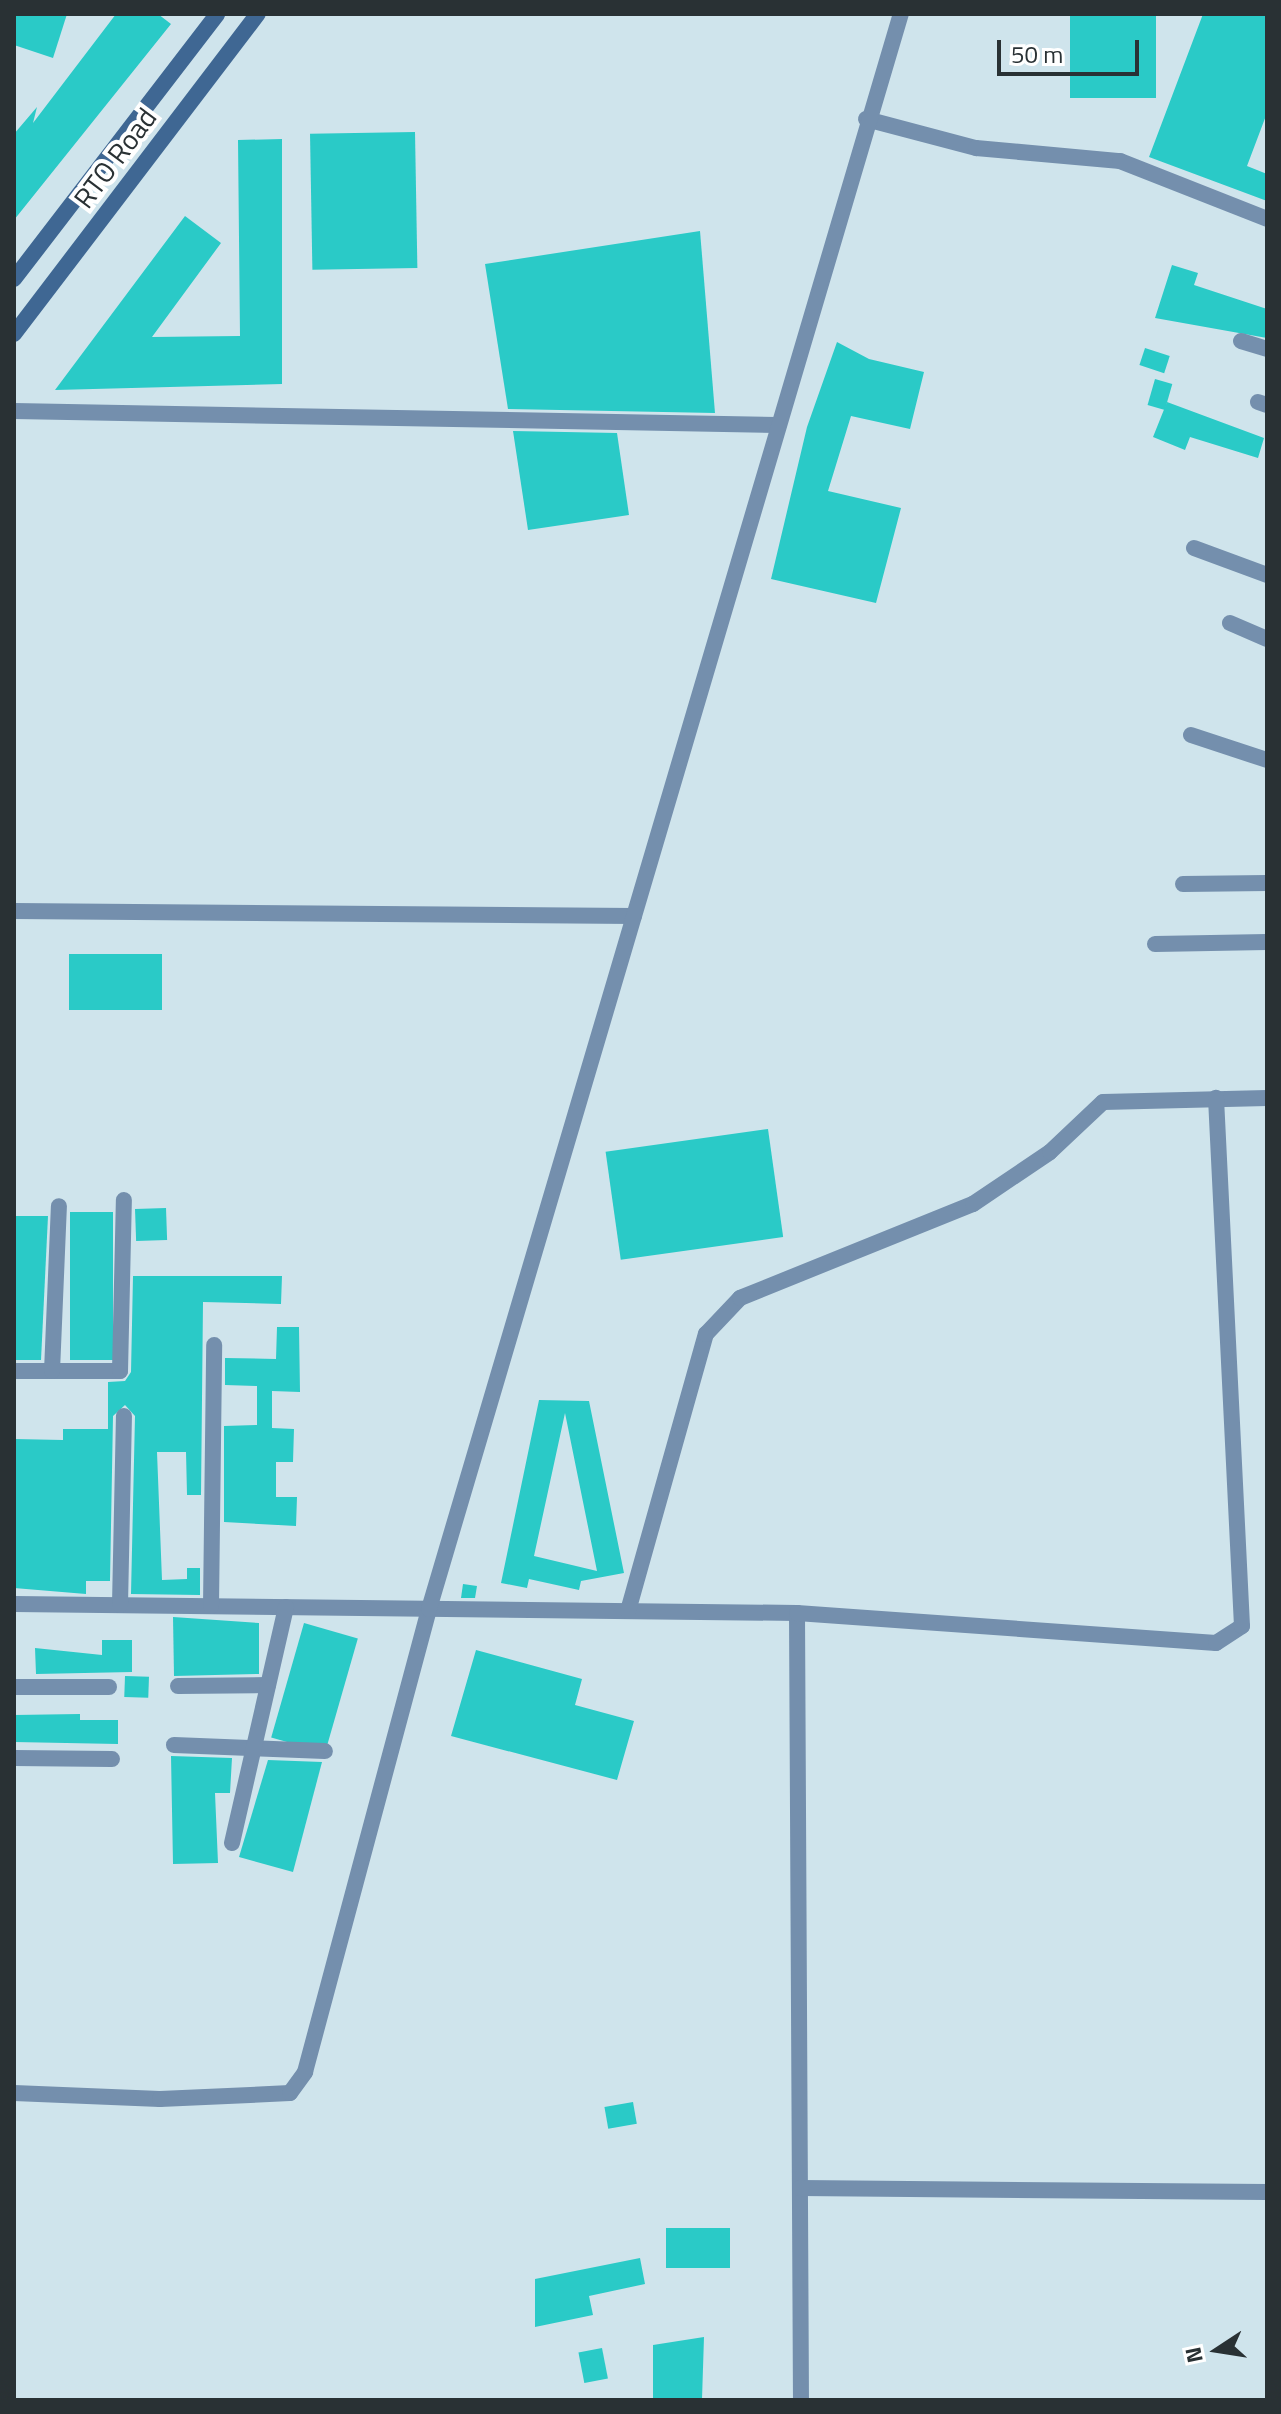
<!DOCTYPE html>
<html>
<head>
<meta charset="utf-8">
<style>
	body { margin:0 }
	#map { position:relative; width:1281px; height:2414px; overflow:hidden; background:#cfe4ec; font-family:"Titillium Web",sans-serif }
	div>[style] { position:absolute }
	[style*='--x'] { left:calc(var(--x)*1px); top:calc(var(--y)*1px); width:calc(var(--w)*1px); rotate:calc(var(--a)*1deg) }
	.building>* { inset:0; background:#2acac7; transform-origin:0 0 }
	.street>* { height:16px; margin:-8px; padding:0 8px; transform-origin:8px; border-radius:8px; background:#748fad }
	.secondary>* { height:16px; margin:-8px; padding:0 8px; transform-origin:8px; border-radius:8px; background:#3f6793 }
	span { translate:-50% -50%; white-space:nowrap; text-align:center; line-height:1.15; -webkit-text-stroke:8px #fff; paint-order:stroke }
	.street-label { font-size:28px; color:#293134 }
	.frame { position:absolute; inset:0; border:16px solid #293134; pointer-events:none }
	.north { position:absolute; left:1177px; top:2310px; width:80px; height:80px; -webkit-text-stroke:6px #fff; paint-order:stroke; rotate:258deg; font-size:22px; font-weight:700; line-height:32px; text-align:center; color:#293134 }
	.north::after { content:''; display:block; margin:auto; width:28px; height:36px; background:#293134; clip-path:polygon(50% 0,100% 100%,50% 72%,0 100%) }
	.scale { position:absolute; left:997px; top:40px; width:142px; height:36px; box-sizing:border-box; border:4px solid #293134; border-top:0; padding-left:10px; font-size:24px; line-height:28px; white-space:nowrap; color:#293134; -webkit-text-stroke:6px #fff; paint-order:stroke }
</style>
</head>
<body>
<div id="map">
	<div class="building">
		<div style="clip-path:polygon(14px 14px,67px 14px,53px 58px,14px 45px)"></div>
		<div style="clip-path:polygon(116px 14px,158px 14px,171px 24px,14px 220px,14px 134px,37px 107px,33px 123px)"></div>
		<div style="left:1070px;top:14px;width:86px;height:84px"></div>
		<div style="clip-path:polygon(1203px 14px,1267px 14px,1267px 113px,1247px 166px,1267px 174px,1267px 201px,1149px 157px)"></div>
		<div style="left:415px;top:132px;width:136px;height:105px;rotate:89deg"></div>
		<div style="clip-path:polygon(282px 139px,282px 384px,55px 390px,185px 216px,221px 243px,152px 337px,240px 336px,238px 140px)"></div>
		<div style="clip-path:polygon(700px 231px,715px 413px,508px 409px,485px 264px)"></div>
		<div style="clip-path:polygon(1172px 265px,1198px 273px,1194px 285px,1267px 309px,1267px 338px,1155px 318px)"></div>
		<div style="clip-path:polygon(837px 342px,869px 359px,924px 372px,910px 429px,851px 416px,828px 491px,901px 508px,876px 603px,771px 579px,807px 427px)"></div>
		<div style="left:1145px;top:348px;width:26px;height:18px;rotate:18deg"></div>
		<div style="left:1155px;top:379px;width:18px;height:27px;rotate:16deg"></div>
		<div style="clip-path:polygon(1167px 402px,1264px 438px,1258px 458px,1190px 437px,1185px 450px,1153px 437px)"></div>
		<div style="clip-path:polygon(513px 431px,617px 433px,629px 515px,528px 530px)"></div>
		<div style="left:69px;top:954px;width:93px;height:56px"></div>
		<div style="left:768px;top:1129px;width:109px;height:164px;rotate:82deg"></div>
		<div style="left:166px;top:1208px;width:32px;height:31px;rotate:88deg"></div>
		<div style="left:70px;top:1212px;width:43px;height:148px"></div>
		<div style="clip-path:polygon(14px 1216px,48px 1216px,41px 1360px,14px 1360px)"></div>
		<div style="clip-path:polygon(133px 1276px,282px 1276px,281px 1304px,203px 1302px,201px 1495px,187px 1495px,186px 1452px,157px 1452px,162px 1580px,187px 1579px,187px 1568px,200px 1568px,200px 1595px,131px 1594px,135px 1416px,125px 1405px,113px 1416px,110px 1581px,86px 1581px,86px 1594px,14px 1588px,14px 1439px,63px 1440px,63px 1429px,108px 1429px,108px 1382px,125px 1381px,131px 1372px)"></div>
		<div style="clip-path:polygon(277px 1327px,299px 1327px,300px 1392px,272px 1391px,272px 1428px,294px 1429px,293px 1462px,276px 1462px,276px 1497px,297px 1497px,296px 1526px,224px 1522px,224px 1426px,257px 1425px,257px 1386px,225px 1385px,225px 1358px,276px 1359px)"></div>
		<div style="clip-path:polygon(evenodd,539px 1400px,589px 1401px,624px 1573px,581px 1581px,579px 1590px,529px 1579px,527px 1588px,501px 1583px,539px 1400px,565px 1413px,597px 1571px,534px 1556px,565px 1413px)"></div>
		<div style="clip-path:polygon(463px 1584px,477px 1586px,475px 1598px,461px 1598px)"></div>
		<div style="clip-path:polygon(173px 1617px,259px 1623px,259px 1674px,174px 1676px)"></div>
		<div style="left:304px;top:1623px;width:56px;height:119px;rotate:16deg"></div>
		<div style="clip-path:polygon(102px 1640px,132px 1640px,132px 1672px,36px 1674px,35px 1648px,102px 1655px)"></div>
		<div style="clip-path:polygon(476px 1650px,582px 1679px,575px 1705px,634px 1721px,617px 1780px,451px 1736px)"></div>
		<div style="left:125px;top:1676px;width:24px;height:21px;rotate:2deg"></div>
		<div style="clip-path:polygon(80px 1714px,80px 1720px,118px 1720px,118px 1744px,14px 1742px,14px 1715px)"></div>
		<div style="clip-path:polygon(171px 1756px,232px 1758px,230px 1793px,215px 1793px,218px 1863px,173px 1864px)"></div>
		<div style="clip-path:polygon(268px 1760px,322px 1762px,293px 1872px,239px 1857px)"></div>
		<div style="left:633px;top:2102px;width:22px;height:29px;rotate:80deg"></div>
		<div style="left:666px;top:2228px;width:64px;height:40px"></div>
		<div style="clip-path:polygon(640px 2258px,645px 2284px,589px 2296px,593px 2315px,535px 2327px,535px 2279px)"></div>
		<div style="clip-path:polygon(704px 2337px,702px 2399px,653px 2400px,653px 2345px)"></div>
		<div style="left:602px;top:2348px;width:31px;height:24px;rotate:79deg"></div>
	</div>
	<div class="street">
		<div style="--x:866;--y:119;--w:114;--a:14.8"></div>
		<div style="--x:976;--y:148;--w:145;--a:5.2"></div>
		<div style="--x:1120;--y:161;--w:158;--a:21.5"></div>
		<div style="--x:1241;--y:341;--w:27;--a:17"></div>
		<div style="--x:1258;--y:402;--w:9;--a:18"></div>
		<div style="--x:14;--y:411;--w:763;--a:1.05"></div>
		<div style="--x:1194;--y:548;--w:78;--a:20.3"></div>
		<div style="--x:1230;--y:623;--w:40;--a:23.4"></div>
		<div style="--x:1191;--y:735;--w:80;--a:18.2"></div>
		<div style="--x:1183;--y:884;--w:84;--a:-0.7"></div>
		<div style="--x:14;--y:911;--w:620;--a:0.46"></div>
		<div style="--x:1155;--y:944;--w:112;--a:-1"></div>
		<div style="--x:14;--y:1371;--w:106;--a:0"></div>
		<div style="--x:120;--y:1371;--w:171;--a:-88.7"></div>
		<div style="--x:52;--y:1371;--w:165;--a:-87.6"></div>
		<div style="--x:14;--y:1604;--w:783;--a:0.66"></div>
		<div style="--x:797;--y:1613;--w:787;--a:89.71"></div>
		<div style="--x:120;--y:1605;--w:189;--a:-88.8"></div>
		<div style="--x:211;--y:1606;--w:261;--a:-89.3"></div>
		<div style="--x:628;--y:1611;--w:288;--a:-74.3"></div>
		<div style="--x:706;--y:1334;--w:50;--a:-46.6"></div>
		<div style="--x:740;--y:1298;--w:251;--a:-22"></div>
		<div style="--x:973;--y:1204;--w:93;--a:-34"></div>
		<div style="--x:1050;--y:1152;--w:73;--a:-43.3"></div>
		<div style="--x:1103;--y:1102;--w:164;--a:-1.4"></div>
		<div style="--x:797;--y:1613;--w:420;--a:4.1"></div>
		<div style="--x:1216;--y:1643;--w:31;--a:-33"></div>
		<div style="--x:1242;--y:1626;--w:529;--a:-92.82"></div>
		<div style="--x:178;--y:1686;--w:90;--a:-0.6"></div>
		<div style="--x:14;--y:1687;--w:95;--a:0"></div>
		<div style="--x:174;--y:1745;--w:151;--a:2.3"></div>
		<div style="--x:14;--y:1758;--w:98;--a:0.6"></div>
		<div style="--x:232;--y:1843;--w:242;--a:-77.1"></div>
		<div style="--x:14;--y:2093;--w:146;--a:2.4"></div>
		<div style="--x:160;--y:2099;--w:130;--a:-2.6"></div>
		<div style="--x:290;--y:2093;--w:26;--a:-54"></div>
		<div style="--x:305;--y:2072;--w:479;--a:-75"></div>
		<div style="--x:429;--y:1609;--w:1663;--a:-73.52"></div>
		<div style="--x:800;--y:2188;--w:467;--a:0.5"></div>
	</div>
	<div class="secondary">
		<div style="--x:14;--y:279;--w:334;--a:-52.5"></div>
		<div style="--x:14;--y:334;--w:402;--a:-52.7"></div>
	</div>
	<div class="street-label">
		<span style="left:115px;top:158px;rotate:-53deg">RTO Road</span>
	</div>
	<div class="frame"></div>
	<div class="north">N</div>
	<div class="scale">50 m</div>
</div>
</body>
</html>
